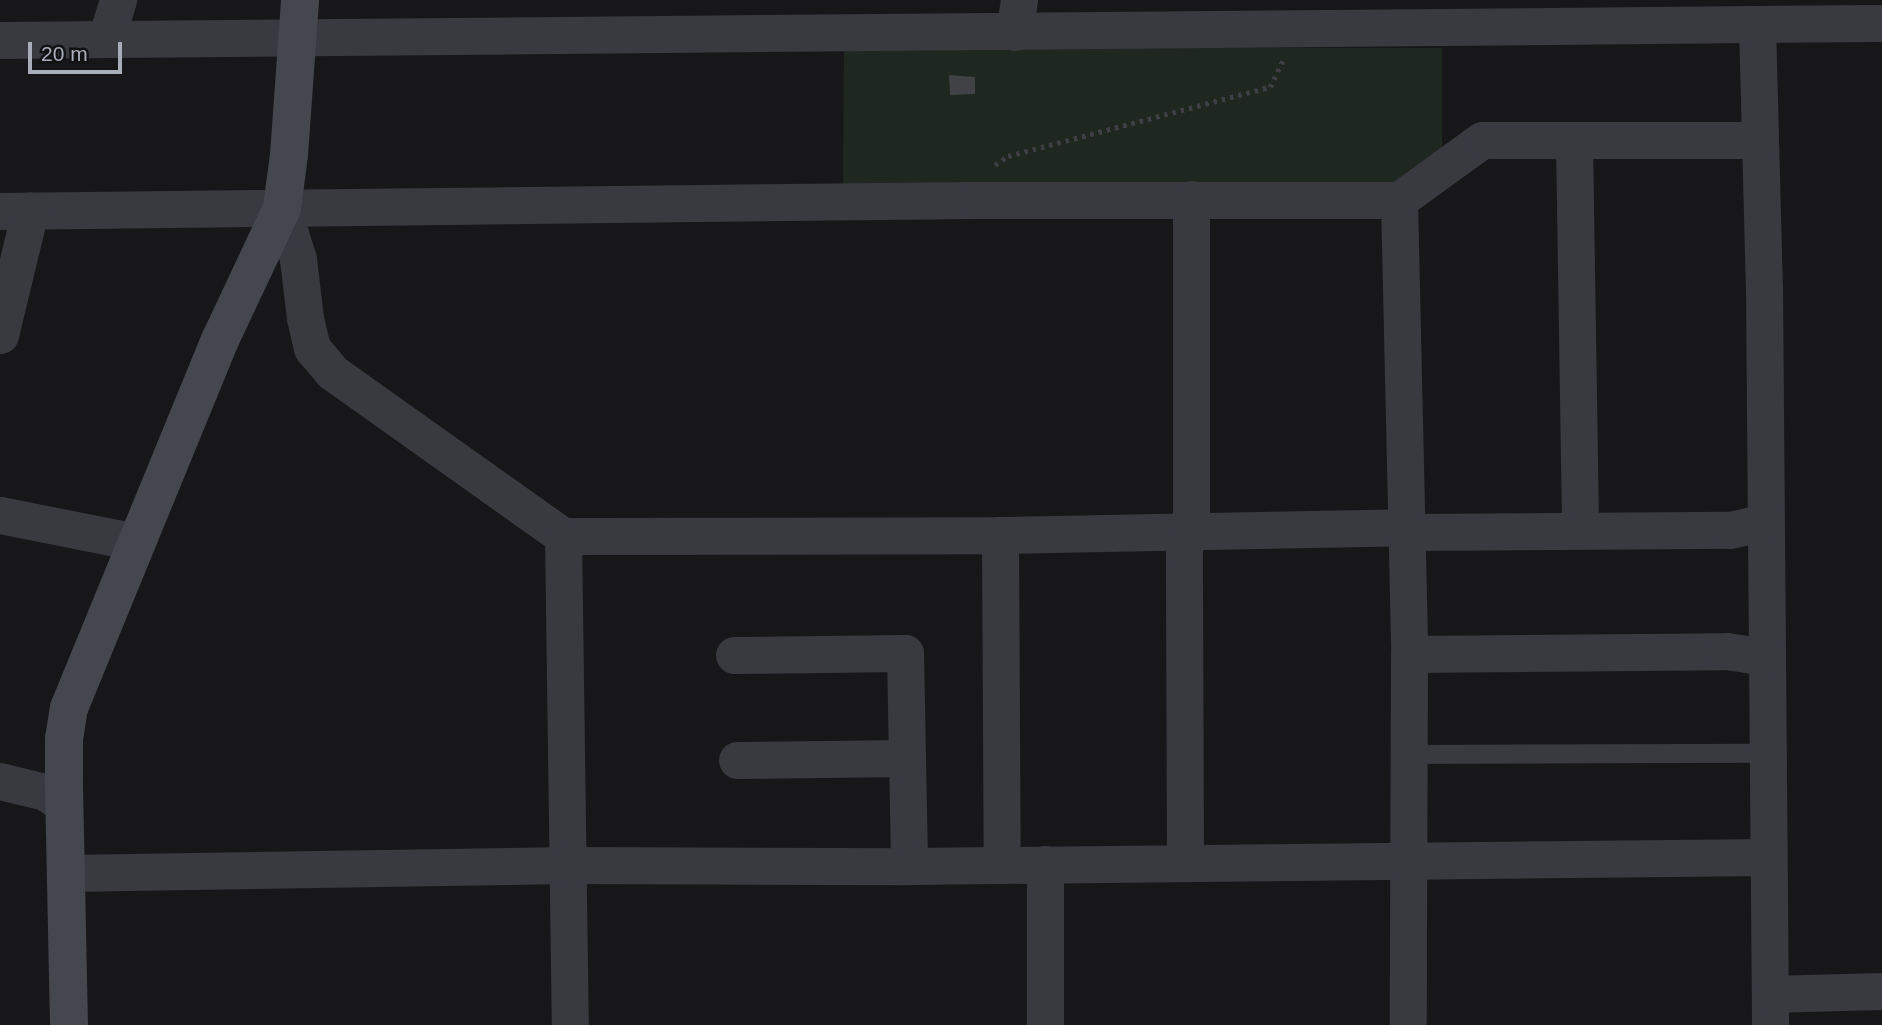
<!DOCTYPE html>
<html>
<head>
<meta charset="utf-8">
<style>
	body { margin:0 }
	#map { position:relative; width:1882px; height:1025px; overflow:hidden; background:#171719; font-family:Helvetica,sans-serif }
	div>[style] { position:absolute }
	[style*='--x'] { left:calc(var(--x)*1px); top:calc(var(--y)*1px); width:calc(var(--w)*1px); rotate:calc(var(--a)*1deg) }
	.green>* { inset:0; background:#1e2720 }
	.building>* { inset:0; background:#414246 }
	.path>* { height:4.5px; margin-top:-2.25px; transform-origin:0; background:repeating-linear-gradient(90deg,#3d3f45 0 3.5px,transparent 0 8.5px) }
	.lane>* { height:19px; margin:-9.5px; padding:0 9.5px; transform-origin:9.5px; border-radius:9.5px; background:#393a40 }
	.street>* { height:37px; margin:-18.5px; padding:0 18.5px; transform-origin:18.5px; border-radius:18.5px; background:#393a40 }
	.secondary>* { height:38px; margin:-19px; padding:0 19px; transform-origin:19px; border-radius:19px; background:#45474e }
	span { translate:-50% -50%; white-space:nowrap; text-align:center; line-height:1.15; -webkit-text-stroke:7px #121214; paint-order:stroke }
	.scale { position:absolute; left:28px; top:42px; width:94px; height:32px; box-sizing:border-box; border:4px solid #a8adb9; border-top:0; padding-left:9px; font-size:21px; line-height:24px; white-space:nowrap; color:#a8adb9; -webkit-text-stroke:5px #121214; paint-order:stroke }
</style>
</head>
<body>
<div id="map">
	<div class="green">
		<div style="clip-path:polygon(844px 47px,1442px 48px,1442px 148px,1399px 183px,843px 186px)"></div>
	</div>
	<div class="building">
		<div style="clip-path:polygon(949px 75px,975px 77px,975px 94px,950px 95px)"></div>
	</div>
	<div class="path">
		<div style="--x:995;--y:165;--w:16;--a:-35"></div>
		<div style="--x:1008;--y:156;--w:271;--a:-14.8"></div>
		<div style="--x:1270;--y:87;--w:30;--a:-64"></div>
	</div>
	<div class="lane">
		<div style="--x:1409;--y:754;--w:358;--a:-0.2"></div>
	</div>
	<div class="street">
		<div style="--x:1757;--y:24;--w:264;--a:88.5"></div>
		<div style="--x:1764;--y:288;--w:737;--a:89.53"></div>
		<div style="--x:1014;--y:32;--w:32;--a:-81"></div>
		<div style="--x:106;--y:39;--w:41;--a:-72.9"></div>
		<div style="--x:0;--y:40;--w:1882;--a:-0.52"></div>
		<div style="--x:1574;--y:141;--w:388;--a:89.1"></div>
		<div style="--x:1399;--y:200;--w:454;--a:88.7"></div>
		<div style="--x:1409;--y:654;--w:371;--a:90.2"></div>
		<div style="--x:282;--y:208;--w:53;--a:72.6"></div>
		<div style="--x:298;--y:259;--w:59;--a:83.2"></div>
		<div style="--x:305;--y:318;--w:31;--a:77"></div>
		<div style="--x:312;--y:348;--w:31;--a:50"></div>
		<div style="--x:332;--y:372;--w:283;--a:35.4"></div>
		<div style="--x:563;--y:536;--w:437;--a:-0.1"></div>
		<div style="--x:1000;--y:535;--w:406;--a:-1.1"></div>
		<div style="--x:0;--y:211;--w:976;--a:-0.65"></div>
		<div style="--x:976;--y:200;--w:423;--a:0"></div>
		<div style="--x:1399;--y:200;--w:102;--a:-35.9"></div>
		<div style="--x:1482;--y:140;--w:278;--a:0"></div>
		<div style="--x:0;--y:335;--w:128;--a:-76.4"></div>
		<div style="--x:0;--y:515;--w:139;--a:11.2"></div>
		<div style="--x:1406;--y:532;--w:324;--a:-0.4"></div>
		<div style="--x:1730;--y:530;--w:36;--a:-13"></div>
		<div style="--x:1000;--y:535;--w:330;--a:89.7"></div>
		<div style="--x:563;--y:536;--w:489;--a:89.2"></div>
		<div style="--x:1409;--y:654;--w:318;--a:-0.5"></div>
		<div style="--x:1727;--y:651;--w:38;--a:9"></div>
		<div style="--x:734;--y:655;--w:171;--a:-0.7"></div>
		<div style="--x:905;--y:653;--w:213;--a:88.9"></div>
		<div style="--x:737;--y:760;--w:170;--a:-0.7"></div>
		<div style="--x:0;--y:781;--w:46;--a:13.7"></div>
		<div style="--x:45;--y:792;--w:23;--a:34"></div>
		<div style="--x:1185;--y:862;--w:314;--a:-90.2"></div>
		<div style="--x:1184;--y:548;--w:20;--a:-70"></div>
		<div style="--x:1191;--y:529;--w:330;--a:-90"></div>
		<div style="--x:66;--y:873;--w:501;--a:-0.91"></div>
		<div style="--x:567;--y:865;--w:342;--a:0.2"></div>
		<div style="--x:909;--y:866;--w:859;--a:-0.6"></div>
		<div style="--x:1770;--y:994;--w:112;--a:-1.5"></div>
		<div style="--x:1045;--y:1025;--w:161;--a:-90"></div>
	</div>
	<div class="secondary">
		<div style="--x:69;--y:1025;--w:245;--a:-91.2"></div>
		<div style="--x:64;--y:780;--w:41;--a:-90"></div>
		<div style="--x:64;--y:739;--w:31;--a:-81"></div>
		<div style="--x:69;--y:708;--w:398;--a:-67.7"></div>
		<div style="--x:220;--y:340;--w:146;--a:-64.8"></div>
		<div style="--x:282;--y:208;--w:53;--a:-82.5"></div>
		<div style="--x:289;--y:155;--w:155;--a:-85.9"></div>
	</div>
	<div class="scale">20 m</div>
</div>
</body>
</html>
